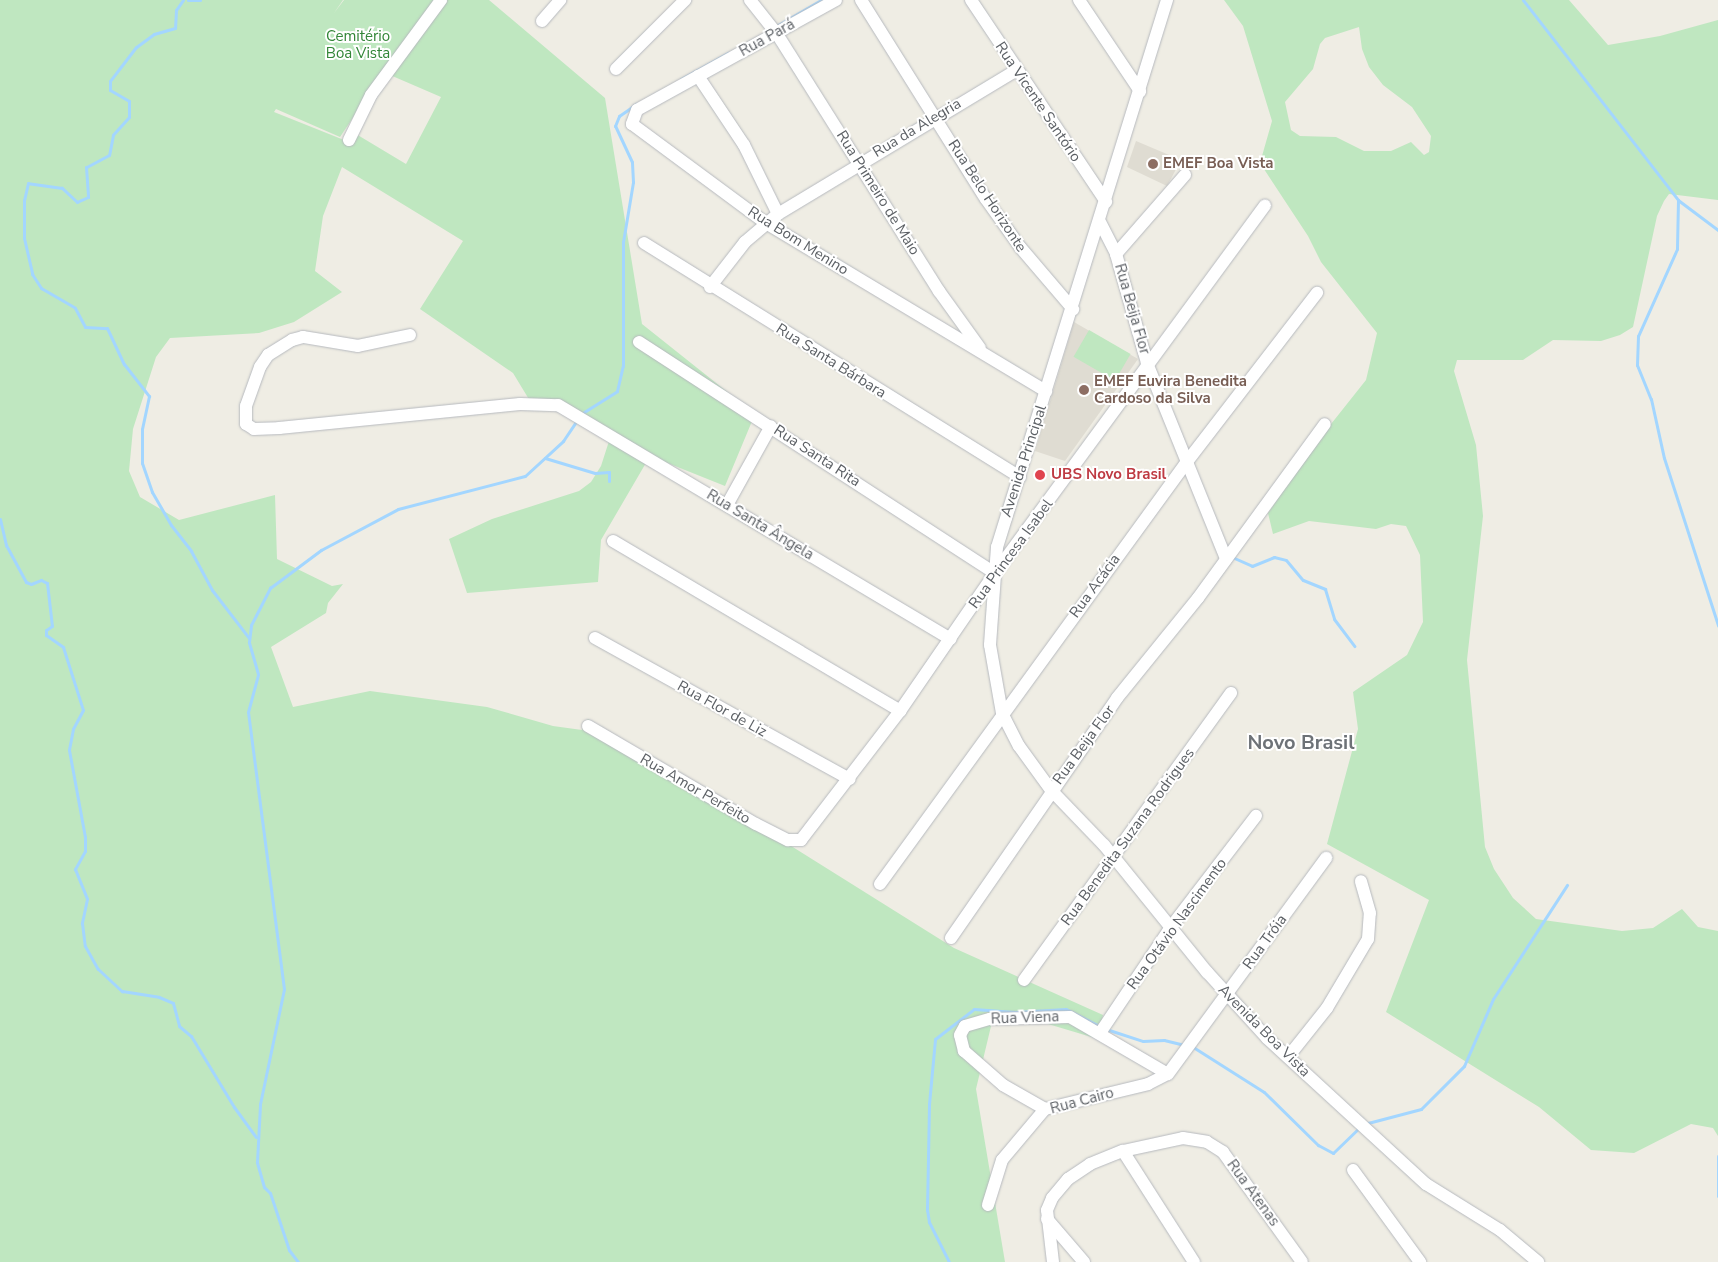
<!DOCTYPE html>
<html>
<head>
<meta charset="utf-8">
<style>
	body { margin:0 }
	#map { position:relative; width:1718px; height:1262px; overflow:hidden; background:#efede4; font-family:"Nunito Sans",sans-serif }
	div>[style] { position:absolute }
	[style*='--x'] { left:calc(var(--x)*1px); top:calc(var(--y)*1px); width:calc(var(--w)*1px); rotate:calc(var(--a)*1deg) }
	.education>* { inset:0; background:#dfdcd2 }
	.green>* { inset:0; background:#bfe7c0; transform-origin:0 0 }
	.stream>* { height:3px; margin:-1.5px; padding:0 1.5px; transform-origin:1.5px; border-radius:1.5px; background:#a3d6ff }
	.roads { filter:drop-shadow(0 0 1px #b6b9be) drop-shadow(0 0 1px #b6b9be) }
	.minor>* { height:12px; margin:-6px; padding:0 6px; transform-origin:6px; border-radius:6px; background:#fff }
	.dots>* { width:14px; height:14px; translate:-50% -50%; box-sizing:border-box; border:2px solid #fff; border-radius:50% }
	span { translate:-50% -50%; white-space:nowrap; text-align:center; line-height:1.15; -webkit-text-stroke:4px #fff; paint-order:stroke }
	.park-label { font-size:15px; color:#328637 }
	.street-label { font-size:15px; color:#5c6065 }
	.education-label { font-size:15px; color:#785e54; font-weight:700 }
	.left { translate:0 -50%; text-align:left }
	.health-label { font-size:15px; color:#be3a42; font-weight:700 }
	.district-label { font-size:20px; color:#6d7277; font-weight:700 }
</style>
</head>
<body>
<div id="map">
	<div class="education">
		<div style="clip-path:polygon(1136px 141px,1181px 160px,1167px 186px,1127px 167px)"></div>
		<div style="clip-path:polygon(1074px 322px,1138px 359px,1065px 461px,1035px 451px)"></div>
	</div>
	<div class="green">
		<div style="clip-path:polygon(0 0,343px 0,334px 13px,344px 0,438px 0,397px 52px,340px 137px,276px 109px,274px 112px,344px 140px,351px 131px,406px 164px,441px 97px,390px 75px,442px 0,489px 0,605px 98px,642px 324px,755px 414px,725px 486px,650px 456px,601px 540px,598px 582px,467px 593px,449px 539px,492px 519px,579px 491px,591px 482px,601px 466px,610px 438px,568px 410px,530px 401px,513px 373px,420px 309px,463px 241px,342px 167px,323px 216px,315px 271px,342px 292px,294px 322px,259px 333px,170px 338px,156px 357px,133px 429px,129px 471px,140px 497px,179px 520px,275px 495px,277px 559px,332px 586px,343px 584px,328px 603px,326px 613px,271px 647px,293px 707px,370px 691px,487px 707px,553px 726px,582px 730px,588px 719px,954px 948px,1103px 1015px,1098px 1039px,1048px 1024px,992px 1022px,976px 1089px,1005px 1262px,0 1262px)"></div>
		<div style="clip-path:polygon(evenodd,1224px 0,1569px 0,1608px 45px,1660px 36px,1718px 20px,1718px 200px,1669px 194px,1664px 201px,1657px 216px,1633px 327px,1620px 335px,1601px 341px,1553px 340px,1523px 360px,1457px 360px,1454px 371px,1476px 445px,1483px 516px,1467px 660px,1485px 847px,1494px 869px,1513px 898px,1536px 919px,1622px 931px,1653px 928px,1682px 909px,1698px 927px,1718px 931px,1718px 1136px,1713px 1128px,1691px 1124px,1634px 1153px,1591px 1150px,1539px 1107px,1386px 1012px,1429px 900px,1327px 844px,1358px 729px,1353px 692px,1407px 655px,1423px 622px,1420px 555px,1406px 526px,1391px 524px,1376px 529px,1309px 521px,1273px 534px,1268px 513px,1312px 448px,1366px 380px,1377px 333px,1321px 262px,1308px 236px,1260px 163px,1272px 121px,1243px 26px,1224px 0,1359px 27px,1362px 49px,1369px 67px,1383px 85px,1412px 107px,1431px 136px,1429px 152px,1424px 155px,1411px 142px,1391px 151px,1364px 151px,1336px 137px,1300px 136px,1291px 130px,1285px 102px,1313px 69px,1320px 44px,1325px 38px,1359px 27px)"></div>
		<div style="left:1089px;top:330px;width:48px;height:31px;rotate:30deg"></div>
	</div>
	<div class="stream">
		<div style="--x:183;--y:0;--w:12;--a:125"></div>
		<div style="--x:176;--y:10;--w:18;--a:93"></div>
		<div style="--x:175;--y:28;--w:22;--a:164"></div>
		<div style="--x:154;--y:34;--w:22;--a:144"></div>
		<div style="--x:136;--y:47;--w:43;--a:127.4"></div>
		<div style="--x:110;--y:81;--w:9;--a:90"></div>
		<div style="--x:110;--y:90;--w:22;--a:30"></div>
		<div style="--x:129;--y:101;--w:16;--a:90"></div>
		<div style="--x:129;--y:117;--w:24;--a:132"></div>
		<div style="--x:113;--y:135;--w:20;--a:101"></div>
		<div style="--x:109;--y:155;--w:26;--a:152"></div>
		<div style="--x:86;--y:167;--w:30;--a:86"></div>
		<div style="--x:88;--y:197;--w:12;--a:156"></div>
		<div style="--x:77;--y:202;--w:21;--a:-137"></div>
		<div style="--x:62;--y:188;--w:34;--a:-172"></div>
		<div style="--x:28;--y:183;--w:17;--a:103"></div>
		<div style="--x:24;--y:200;--w:38;--a:90"></div>
		<div style="--x:24;--y:238;--w:37;--a:77"></div>
		<div style="--x:32;--y:274;--w:17;--a:57"></div>
		<div style="--x:41;--y:288;--w:39;--a:30"></div>
		<div style="--x:75;--y:308;--w:21;--a:62"></div>
		<div style="--x:85;--y:327;--w:22;--a:3"></div>
		<div style="--x:107;--y:328;--w:40;--a:65"></div>
		<div style="--x:124;--y:364;--w:41;--a:52"></div>
		<div style="--x:149;--y:396;--w:34;--a:102"></div>
		<div style="--x:142;--y:429;--w:34;--a:90"></div>
		<div style="--x:142;--y:463;--w:31;--a:71"></div>
		<div style="--x:152;--y:492;--w:38;--a:60"></div>
		<div style="--x:171;--y:525;--w:33;--a:52"></div>
		<div style="--x:191;--y:551;--w:44;--a:61.7"></div>
		<div style="--x:212;--y:590;--w:61;--a:52.4"></div>
		<div style="--x:188;--y:0;--w:12;--a:0"></div>
		<div style="--x:1523;--y:0;--w:253;--a:52.2"></div>
		<div style="--x:1678;--y:200;--w:50;--a:36.9"></div>
		<div style="--x:778;--y:25;--w:50;--a:-30.2"></div>
		<div style="--x:681;--y:79;--w:54;--a:-29"></div>
		<div style="--x:1678;--y:200;--w:49;--a:91.2"></div>
		<div style="--x:1677;--y:249;--w:95;--a:114.1"></div>
		<div style="--x:1638;--y:336;--w:29;--a:92"></div>
		<div style="--x:1637;--y:365;--w:37;--a:68"></div>
		<div style="--x:1651;--y:399;--w:60;--a:77.6"></div>
		<div style="--x:1664;--y:458;--w:176;--a:72.1"></div>
		<div style="--x:584;--y:412;--w:39;--a:-32"></div>
		<div style="--x:617;--y:391;--w:26;--a:-77"></div>
		<div style="--x:623;--y:366;--w:124;--a:-90"></div>
		<div style="--x:623;--y:242;--w:61;--a:-80.5"></div>
		<div style="--x:633;--y:182;--w:20;--a:-93"></div>
		<div style="--x:632;--y:162;--w:40;--a:-115"></div>
		<div style="--x:615;--y:126;--w:11;--a:-68"></div>
		<div style="--x:619;--y:116;--w:21;--a:-35"></div>
		<div style="--x:545;--y:458;--w:52;--a:16.7"></div>
		<div style="--x:595;--y:473;--w:14;--a:-4"></div>
		<div style="--x:609;--y:472;--w:9;--a:90"></div>
		<div style="--x:0;--y:519;--w:27;--a:77"></div>
		<div style="--x:6;--y:545;--w:42;--a:61.6"></div>
		<div style="--x:26;--y:582;--w:5;--a:22"></div>
		<div style="--x:31;--y:584;--w:11;--a:-22"></div>
		<div style="--x:41;--y:580;--w:7;--a:27"></div>
		<div style="--x:47;--y:583;--w:43;--a:83.4"></div>
		<div style="--x:52;--y:626;--w:7;--a:146"></div>
		<div style="--x:46;--y:630;--w:5;--a:90"></div>
		<div style="--x:46;--y:635;--w:21;--a:35"></div>
		<div style="--x:63;--y:647;--w:66;--a:72.4"></div>
		<div style="--x:83;--y:710;--w:21;--a:118"></div>
		<div style="--x:73;--y:729;--w:21;--a:101"></div>
		<div style="--x:69;--y:750;--w:88;--a:79.6"></div>
		<div style="--x:85;--y:837;--w:14;--a:90"></div>
		<div style="--x:85;--y:851;--w:21;--a:119"></div>
		<div style="--x:75;--y:869;--w:32;--a:68"></div>
		<div style="--x:87;--y:899;--w:25;--a:102"></div>
		<div style="--x:82;--y:923;--w:23;--a:83"></div>
		<div style="--x:85;--y:946;--w:26;--a:61"></div>
		<div style="--x:98;--y:969;--w:33;--a:43"></div>
		<div style="--x:122;--y:991;--w:37;--a:9"></div>
		<div style="--x:159;--y:997;--w:15;--a:23"></div>
		<div style="--x:173;--y:1003;--w:24;--a:75"></div>
		<div style="--x:179;--y:1026;--w:16;--a:40"></div>
		<div style="--x:191;--y:1036;--w:83;--a:58.8"></div>
		<div style="--x:234;--y:1107;--w:37;--a:54"></div>
		<div style="--x:1232;--y:557;--w:22;--a:24"></div>
		<div style="--x:1252;--y:566;--w:24;--a:-22"></div>
		<div style="--x:1274;--y:557;--w:12;--a:14"></div>
		<div style="--x:1286;--y:560;--w:26;--a:50"></div>
		<div style="--x:1303;--y:580;--w:24;--a:22"></div>
		<div style="--x:1325;--y:589;--w:31;--a:73"></div>
		<div style="--x:1334;--y:619;--w:34;--a:53"></div>
		<div style="--x:1106;--y:1029;--w:39;--a:18"></div>
		<div style="--x:1143;--y:1041;--w:21;--a:-3"></div>
		<div style="--x:1164;--y:1040;--w:21;--a:14"></div>
		<div style="--x:1193;--y:1047;--w:84;--a:32.4"></div>
		<div style="--x:1264;--y:1092;--w:76;--a:44.5"></div>
		<div style="--x:1318;--y:1145;--w:17;--a:28"></div>
		<div style="--x:1333;--y:1153;--w:36;--a:-44"></div>
		<div style="--x:1364;--y:1124;--w:59;--a:-14.7"></div>
		<div style="--x:1421;--y:1109;--w:61;--a:-45"></div>
		<div style="--x:1464;--y:1066;--w:73;--a:-66.6"></div>
		<div style="--x:1493;--y:999;--w:136;--a:-57"></div>
		<div style="--x:1718;--y:1156;--w:40;--a:90"></div>
		<div style="--x:298;--y:1262;--w:15;--a:-127"></div>
		<div style="--x:289;--y:1250;--w:60;--a:-108.4"></div>
		<div style="--x:270;--y:1193;--w:8;--a:-135"></div>
		<div style="--x:264;--y:1187;--w:26;--a:-106"></div>
		<div style="--x:257;--y:1162;--w:58;--a:-87"></div>
		<div style="--x:260;--y:1104;--w:117;--a:-78.2"></div>
		<div style="--x:284;--y:989;--w:279;--a:-97.4"></div>
		<div style="--x:248;--y:712;--w:39;--a:-75"></div>
		<div style="--x:258;--y:674;--w:33;--a:-106"></div>
		<div style="--x:249;--y:642;--w:17;--a:-83"></div>
		<div style="--x:251;--y:625;--w:42;--a:-62.8"></div>
		<div style="--x:270;--y:588;--w:64;--a:-36.7"></div>
		<div style="--x:321;--y:550;--w:87;--a:-28"></div>
		<div style="--x:398;--y:509;--w:131;--a:-14.6"></div>
		<div style="--x:525;--y:476;--w:52;--a:-42.6"></div>
		<div style="--x:563;--y:441;--w:23;--a:-56"></div>
		<div style="--x:949;--y:1262;--w:45;--a:-116.6"></div>
		<div style="--x:929;--y:1222;--w:12;--a:-99"></div>
		<div style="--x:927;--y:1210;--w:106;--a:-88.9"></div>
		<div style="--x:929;--y:1104;--w:65;--a:-84.7"></div>
		<div style="--x:935;--y:1039;--w:49;--a:-37.6"></div>
		<div style="--x:974;--y:1009;--w:41;--a:4.2"></div>
		<div style="--x:1015;--y:1012;--w:51;--a:-3.4"></div>
		<div style="--x:1066;--y:1009;--w:38;--a:27"></div>
	</div>
	<div class="roads">
		<div class="minor">
			<div style="--x:750;--y:0;--w:43;--a:51.5"></div>
			<div style="--x:777;--y:34;--w:304;--a:57.8"></div>
			<div style="--x:939;--y:291;--w:70;--a:54.3"></div>
			<div style="--x:836;--y:0;--w:227;--a:151.1"></div>
			<div style="--x:637;--y:110;--w:15;--a:110"></div>
			<div style="--x:632;--y:124;--w:167;--a:36.5"></div>
			<div style="--x:766;--y:223;--w:327;--a:31"></div>
			<div style="--x:861;--y:0;--w:235;--a:57.9"></div>
			<div style="--x:986;--y:199;--w:59;--a:54.7"></div>
			<div style="--x:1020;--y:247;--w:82;--a:49.5"></div>
			<div style="--x:971;--y:0;--w:243;--a:56.2"></div>
			<div style="--x:1079;--y:0;--w:110;--a:56.2"></div>
			<div style="--x:1167;--y:0;--w:573;--a:107.26"></div>
			<div style="--x:997;--y:547;--w:98;--a:94.1"></div>
			<div style="--x:990;--y:645;--w:69;--a:80"></div>
			<div style="--x:1002;--y:713;--w:37;--a:63"></div>
			<div style="--x:1019;--y:746;--w:54;--a:54"></div>
			<div style="--x:1051;--y:790;--w:76;--a:46.1"></div>
			<div style="--x:1104;--y:845;--w:164;--a:51"></div>
			<div style="--x:1207;--y:972;--w:89;--a:47.7"></div>
			<div style="--x:1267;--y:1038;--w:216;--a:42.6"></div>
			<div style="--x:1426;--y:1184;--w:87;--a:31.9"></div>
			<div style="--x:1500;--y:1230;--w:50;--a:40.1"></div>
			<div style="--x:542;--y:21;--w:28;--a:-49"></div>
			<div style="--x:616;--y:69;--w:98;--a:-45"></div>
			<div style="--x:698;--y:76;--w:83;--a:56.3"></div>
			<div style="--x:744;--y:145;--w:77;--a:63.8"></div>
			<div style="--x:349;--y:140;--w:50;--a:-63.9"></div>
			<div style="--x:371;--y:95;--w:118;--a:-53.6"></div>
			<div style="--x:1100;--y:222;--w:36;--a:63"></div>
			<div style="--x:1116;--y:254;--w:113;--a:74.1"></div>
			<div style="--x:1147;--y:363;--w:211;--a:68"></div>
			<div style="--x:644;--y:243;--w:443;--a:31.9"></div>
			<div style="--x:1116;--y:254;--w:105;--a:-48.9"></div>
			<div style="--x:710;--y:287;--w:57;--a:-52.1"></div>
			<div style="--x:745;--y:242;--w:43;--a:-40.3"></div>
			<div style="--x:778;--y:214;--w:277;--a:-31.1"></div>
			<div style="--x:410;--y:335;--w:53;--a:168.1"></div>
			<div style="--x:358;--y:346;--w:56;--a:-170.7"></div>
			<div style="--x:303;--y:337;--w:11;--a:165"></div>
			<div style="--x:292;--y:340;--w:28;--a:148"></div>
			<div style="--x:268;--y:355;--w:14;--a:124"></div>
			<div style="--x:260;--y:367;--w:41;--a:109.7"></div>
			<div style="--x:246;--y:406;--w:18;--a:90"></div>
			<div style="--x:246;--y:424;--w:9;--a:32"></div>
			<div style="--x:254;--y:429;--w:25;--a:-2"></div>
			<div style="--x:279;--y:428;--w:242;--a:-5.7"></div>
			<div style="--x:520;--y:404;--w:38;--a:2"></div>
			<div style="--x:558;--y:405;--w:457;--a:30.8"></div>
			<div style="--x:639;--y:342;--w:424;--a:33"></div>
			<div style="--x:727;--y:505;--w:90;--a:-60.9"></div>
			<div style="--x:613;--y:541;--w:334;--a:30.6"></div>
			<div style="--x:595;--y:638;--w:291;--a:29"></div>
			<div style="--x:588;--y:726;--w:194;--a:30.3"></div>
			<div style="--x:756;--y:824;--w:36;--a:27"></div>
			<div style="--x:788;--y:840;--w:13;--a:0"></div>
			<div style="--x:801;--y:840;--w:163;--a:-52.5"></div>
			<div style="--x:900;--y:711;--w:168;--a:-55.5"></div>
			<div style="--x:995;--y:573;--w:456;--a:-53.7"></div>
			<div style="--x:880;--y:884;--w:520;--a:-53.99"></div>
			<div style="--x:1186;--y:463;--w:215;--a:-52.4"></div>
			<div style="--x:951;--y:938;--w:292;--a:-55.3"></div>
			<div style="--x:1117;--y:698;--w:129;--a:-51"></div>
			<div style="--x:1198;--y:598;--w:215;--a:-53.9"></div>
			<div style="--x:1024;--y:980;--w:354;--a:-54.2"></div>
			<div style="--x:1100;--y:1033;--w:128;--a:-56.2"></div>
			<div style="--x:1171;--y:927;--w:140;--a:-52.6"></div>
			<div style="--x:1288;--y:1057;--w:63;--a:-51.5"></div>
			<div style="--x:1327;--y:1008;--w:80;--a:-59.3"></div>
			<div style="--x:1368;--y:939;--w:26;--a:-86"></div>
			<div style="--x:1370;--y:913;--w:33;--a:-106"></div>
			<div style="--x:1045;--y:1109;--w:48;--a:-150.3"></div>
			<div style="--x:1003;--y:1085;--w:52;--a:-138.9"></div>
			<div style="--x:964;--y:1051;--w:16;--a:-104"></div>
			<div style="--x:960;--y:1035;--w:10;--a:-61"></div>
			<div style="--x:965;--y:1026;--w:26;--a:-16"></div>
			<div style="--x:990;--y:1019;--w:80;--a:-1.4"></div>
			<div style="--x:1070;--y:1017;--w:113;--a:30.2"></div>
			<div style="--x:1123;--y:1151;--w:132;--a:57.4"></div>
			<div style="--x:1353;--y:1170;--w:114;--a:53.9"></div>
			<div style="--x:988;--y:1205;--w:47;--a:-72.7"></div>
			<div style="--x:1002;--y:1160;--w:67;--a:-49.9"></div>
			<div style="--x:1045;--y:1109;--w:106;--a:-13.6"></div>
			<div style="--x:1148;--y:1084;--w:22;--a:-27"></div>
			<div style="--x:1168;--y:1074;--w:268;--a:-53.8"></div>
			<div style="--x:1047;--y:1219;--w:57;--a:49.3"></div>
			<div style="--x:1053;--y:1262;--w:52;--a:-96.6"></div>
			<div style="--x:1047;--y:1210;--w:13;--a:-67"></div>
			<div style="--x:1052;--y:1198;--w:25;--a:-50"></div>
			<div style="--x:1068;--y:1179;--w:27;--a:-34"></div>
			<div style="--x:1090;--y:1164;--w:35;--a:-22"></div>
			<div style="--x:1123;--y:1151;--w:61;--a:-12.2"></div>
			<div style="--x:1183;--y:1138;--w:24;--a:9"></div>
			<div style="--x:1207;--y:1142;--w:19;--a:32"></div>
			<div style="--x:1223;--y:1152;--w:135;--a:54.3"></div>
		</div>
	</div>
	<div class="dots">
		<div style="left:1153px;top:164px;background:#8d6e63"></div>
		<div style="left:1084px;top:390px;background:#8d6e63"></div>
		<div style="left:1040px;top:475px;background:#e0444e"></div>
	</div>
	<div class="park-label">
		<span style="left:358px;top:45px">Cemitério<br>Boa Vista</span>
	</div>
	<div class="street-label">
		<span style="left:767px;top:38px;rotate:-29deg">Rua Pará</span>
		<span style="left:1038px;top:102px;rotate:56deg">Rua Vicente Santório</span>
		<span style="left:917px;top:128px;rotate:-31deg">Rua da Alegria</span>
		<span style="left:878px;top:193px;rotate:58deg">Rua Primeiro de Maio</span>
		<span style="left:987px;top:196px;rotate:57deg">Rua Belo Horizonte</span>
		<span style="left:798px;top:241px;rotate:32deg">Rua Bom Menino</span>
		<span style="left:1132px;top:309px;rotate:74deg">Rua Beija Flor</span>
		<span style="left:831px;top:361px;rotate:32deg">Rua Santa Bárbara</span>
		<span style="left:817px;top:456px;rotate:33deg">Rua Santa Rita</span>
		<span style="left:1024px;top:461px;rotate:-72deg">Avenida Principal</span>
		<span style="left:760px;top:525px;rotate:31deg">Rua Santa Ângela</span>
		<span style="left:1011px;top:554px;rotate:-54deg">Rua Princesa Isabel</span>
		<span style="left:1095px;top:586px;rotate:-54deg">Rua Acácia</span>
		<span style="left:722px;top:709px;rotate:29deg">Rua Flor de Liz</span>
		<span style="left:1084px;top:745px;rotate:-54deg">Rua Beija Flor</span>
		<span style="left:695px;top:789px;rotate:30deg">Rua Amor Perfeito</span>
		<span style="left:1128px;top:837px;rotate:-54deg">Rua Benedita Suzana Rodrigues</span>
		<span style="left:1177px;top:924px;rotate:-54deg">Rua Otávio Nascimento</span>
		<span style="left:1265px;top:942px;rotate:-54deg">Rua Tróia</span>
		<span style="left:1025px;top:1018px;rotate:-2deg">Rua Viena</span>
		<span style="left:1264px;top:1031px;rotate:45deg">Avenida Boa Vista</span>
		<span style="left:1082px;top:1101px;rotate:-15deg">Rua Cairo</span>
		<span style="left:1253px;top:1193px;rotate:54deg">Rua Atenas</span>
	</div>
	<div class="education-label">
		<span class="left" style="left:1163px;top:164px">EMEF Boa Vista</span>
		<span class="left" style="left:1094px;top:390px">EMEF Euvira Benedita<br>Cardoso da Silva</span>
	</div>
	<div class="health-label">
		<span class="left" style="left:1051px;top:475px">UBS Novo Brasil</span>
	</div>
	<div class="district-label">
		<span style="left:1301px;top:742px">Novo Brasil</span>
	</div>
</div>
</body>
</html>
